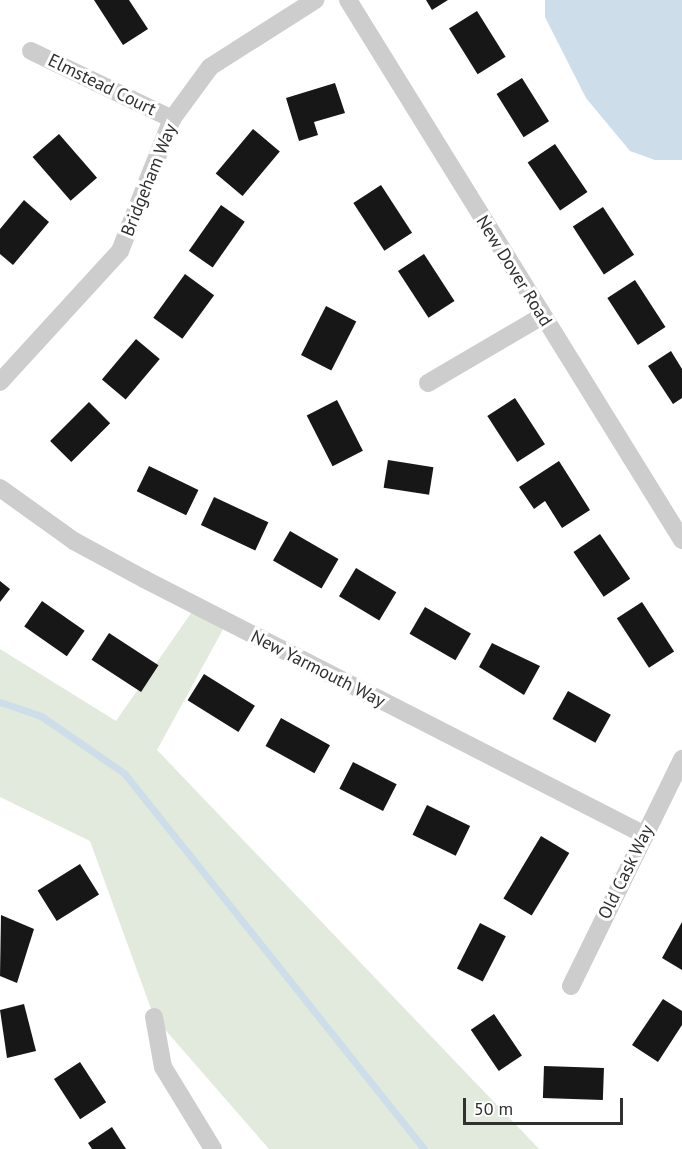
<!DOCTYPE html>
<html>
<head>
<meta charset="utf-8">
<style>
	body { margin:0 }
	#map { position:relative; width:682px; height:1149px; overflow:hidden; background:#fff; font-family:"PT Sans",sans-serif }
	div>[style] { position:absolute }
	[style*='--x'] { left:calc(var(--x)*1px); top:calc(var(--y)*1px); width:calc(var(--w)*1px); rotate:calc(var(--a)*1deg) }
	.green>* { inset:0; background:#e2e9dd }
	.water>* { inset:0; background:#cdddea }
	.stream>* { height:7px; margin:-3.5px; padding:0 3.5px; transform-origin:3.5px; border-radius:3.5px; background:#cdddea }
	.building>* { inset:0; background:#171717; transform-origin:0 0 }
	.minor>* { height:18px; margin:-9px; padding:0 9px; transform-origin:9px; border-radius:9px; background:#cdcdcd }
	span { translate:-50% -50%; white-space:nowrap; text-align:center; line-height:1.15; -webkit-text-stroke:6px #fff; paint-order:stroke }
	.street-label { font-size:18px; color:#303030 }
	.scale { position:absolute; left:463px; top:1098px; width:160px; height:27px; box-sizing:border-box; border:3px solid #303030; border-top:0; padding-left:8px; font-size:18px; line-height:21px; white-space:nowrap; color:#303030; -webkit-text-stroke:4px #fff; paint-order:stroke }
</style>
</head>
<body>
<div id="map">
	<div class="green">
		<div style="clip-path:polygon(196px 606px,227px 622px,157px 750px,539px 1149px,269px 1149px,154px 1017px,90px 841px,0 797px,0 649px,116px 721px)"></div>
	</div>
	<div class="water">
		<div style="clip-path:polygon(545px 0,682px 0,682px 160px,655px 160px,630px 151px,586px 98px,545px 17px)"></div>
	</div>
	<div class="stream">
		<div style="--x:0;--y:702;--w:43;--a:18.9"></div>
		<div style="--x:41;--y:716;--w:101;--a:34.5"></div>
		<div style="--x:124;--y:773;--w:481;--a:51.4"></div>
	</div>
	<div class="building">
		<div style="clip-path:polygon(94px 0,129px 0,148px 29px,123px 45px)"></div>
		<div style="clip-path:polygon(426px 0,448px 0,432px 10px)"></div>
		<div style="left:477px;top:11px;width:54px;height:33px;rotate:58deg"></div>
		<div style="left:522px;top:78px;width:51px;height:30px;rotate:58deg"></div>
		<div style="clip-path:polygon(335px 83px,345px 113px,314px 122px,318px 135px,299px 141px,286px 98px)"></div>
		<div style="left:253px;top:129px;width:35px;height:58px;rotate:40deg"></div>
		<div style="left:59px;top:134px;width:58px;height:35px;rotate:49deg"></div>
		<div style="left:555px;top:144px;width:58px;height:33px;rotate:56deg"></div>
		<div style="left:381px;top:185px;width:57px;height:33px;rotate:57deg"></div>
		<div style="clip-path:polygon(24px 200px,49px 222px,13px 265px,0 254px,0 229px)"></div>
		<div style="left:221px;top:205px;width:29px;height:56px;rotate:35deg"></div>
		<div style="left:603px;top:207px;width:57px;height:36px;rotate:57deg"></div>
		<div style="left:424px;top:254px;width:56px;height:31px;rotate:57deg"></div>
		<div style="left:185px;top:274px;width:36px;height:54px;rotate:36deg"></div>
		<div style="left:635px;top:280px;width:56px;height:33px;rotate:57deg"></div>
		<div style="left:326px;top:306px;width:34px;height:55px;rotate:27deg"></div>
		<div style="left:136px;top:339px;width:31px;height:53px;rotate:40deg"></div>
		<div style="clip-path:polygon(671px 351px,682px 369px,682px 398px,673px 404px,648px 366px)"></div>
		<div style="left:515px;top:398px;width:55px;height:33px;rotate:57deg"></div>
		<div style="left:337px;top:400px;width:57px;height:34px;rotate:63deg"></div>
		<div style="left:89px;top:402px;width:30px;height:55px;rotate:45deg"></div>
		<div style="left:388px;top:460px;width:46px;height:28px;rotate:9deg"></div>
		<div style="clip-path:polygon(559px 461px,590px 510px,562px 528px,545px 501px,534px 509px,519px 487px)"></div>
		<div style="left:149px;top:466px;width:55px;height:28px;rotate:26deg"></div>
		<div style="left:214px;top:497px;width:60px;height:31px;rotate:25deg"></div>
		<div style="left:290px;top:531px;width:56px;height:34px;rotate:30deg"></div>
		<div style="left:600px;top:534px;width:54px;height:32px;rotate:56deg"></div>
		<div style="left:356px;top:568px;width:47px;height:33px;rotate:31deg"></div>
		<div style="clip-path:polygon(0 581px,10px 589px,0 602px)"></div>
		<div style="left:42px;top:601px;width:52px;height:31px;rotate:35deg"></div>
		<div style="left:642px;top:602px;width:59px;height:30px;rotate:57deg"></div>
		<div style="left:425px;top:607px;width:53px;height:31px;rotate:30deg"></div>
		<div style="left:109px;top:633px;width:59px;height:32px;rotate:33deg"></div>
		<div style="clip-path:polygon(492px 643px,540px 666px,524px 695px,479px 667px)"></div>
		<div style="left:204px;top:674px;width:60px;height:31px;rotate:32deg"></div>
		<div style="left:568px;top:691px;width:49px;height:32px;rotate:29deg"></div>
		<div style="left:281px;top:718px;width:56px;height:32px;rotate:29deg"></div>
		<div style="left:353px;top:762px;width:49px;height:30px;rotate:27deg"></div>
		<div style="left:427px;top:805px;width:48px;height:33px;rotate:26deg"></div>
		<div style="left:541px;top:836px;width:33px;height:73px;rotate:31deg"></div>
		<div style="left:80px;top:864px;width:36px;height:50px;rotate:58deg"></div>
		<div style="clip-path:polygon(1px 915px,34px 929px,17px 983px,0 976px)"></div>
		<div style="clip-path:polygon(682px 922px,682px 970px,662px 958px)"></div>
		<div style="left:480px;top:923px;width:29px;height:51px;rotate:27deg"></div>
		<div style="clip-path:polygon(663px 999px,682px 1011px,682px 1025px,658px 1062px,632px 1045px)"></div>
		<div style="clip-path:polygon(24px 1004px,36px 1051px,7px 1058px,0 1010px)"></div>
		<div style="left:494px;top:1014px;width:50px;height:28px;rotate:56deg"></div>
		<div style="left:80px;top:1062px;width:48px;height:31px;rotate:57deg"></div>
		<div style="left:544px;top:1066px;width:60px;height:32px;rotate:2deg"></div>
		<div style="clip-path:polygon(112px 1127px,126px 1149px,92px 1149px,88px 1143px)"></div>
	</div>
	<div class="minor">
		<div style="--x:348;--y:0;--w:635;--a:58.26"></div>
		<div style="--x:31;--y:51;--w:157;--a:25.7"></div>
		<div style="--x:0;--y:382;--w:178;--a:-47.5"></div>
		<div style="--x:120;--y:251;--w:142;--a:-68.5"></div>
		<div style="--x:172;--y:119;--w:64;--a:-53.8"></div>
		<div style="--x:210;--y:67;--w:125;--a:-32.5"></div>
		<div style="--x:428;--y:383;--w:132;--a:-30.4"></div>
		<div style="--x:0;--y:488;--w:91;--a:35.6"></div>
		<div style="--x:74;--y:541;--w:80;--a:28.5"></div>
		<div style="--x:144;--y:579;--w:563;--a:27.07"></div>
		<div style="--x:571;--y:986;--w:253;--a:-63.9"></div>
		<div style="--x:154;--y:1017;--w:51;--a:79.8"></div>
		<div style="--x:163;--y:1067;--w:96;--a:58.6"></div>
	</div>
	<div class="street-label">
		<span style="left:102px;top:85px;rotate:26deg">Elmstead Court</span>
		<span style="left:149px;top:180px;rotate:-68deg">Bridgeham Way</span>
		<span style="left:514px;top:271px;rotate:58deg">New Dover Road</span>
		<span style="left:318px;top:669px;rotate:27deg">New Yarmouth Way</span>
		<span style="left:626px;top:872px;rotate:-64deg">Old Cask Way</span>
	</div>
	<div class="scale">50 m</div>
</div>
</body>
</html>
